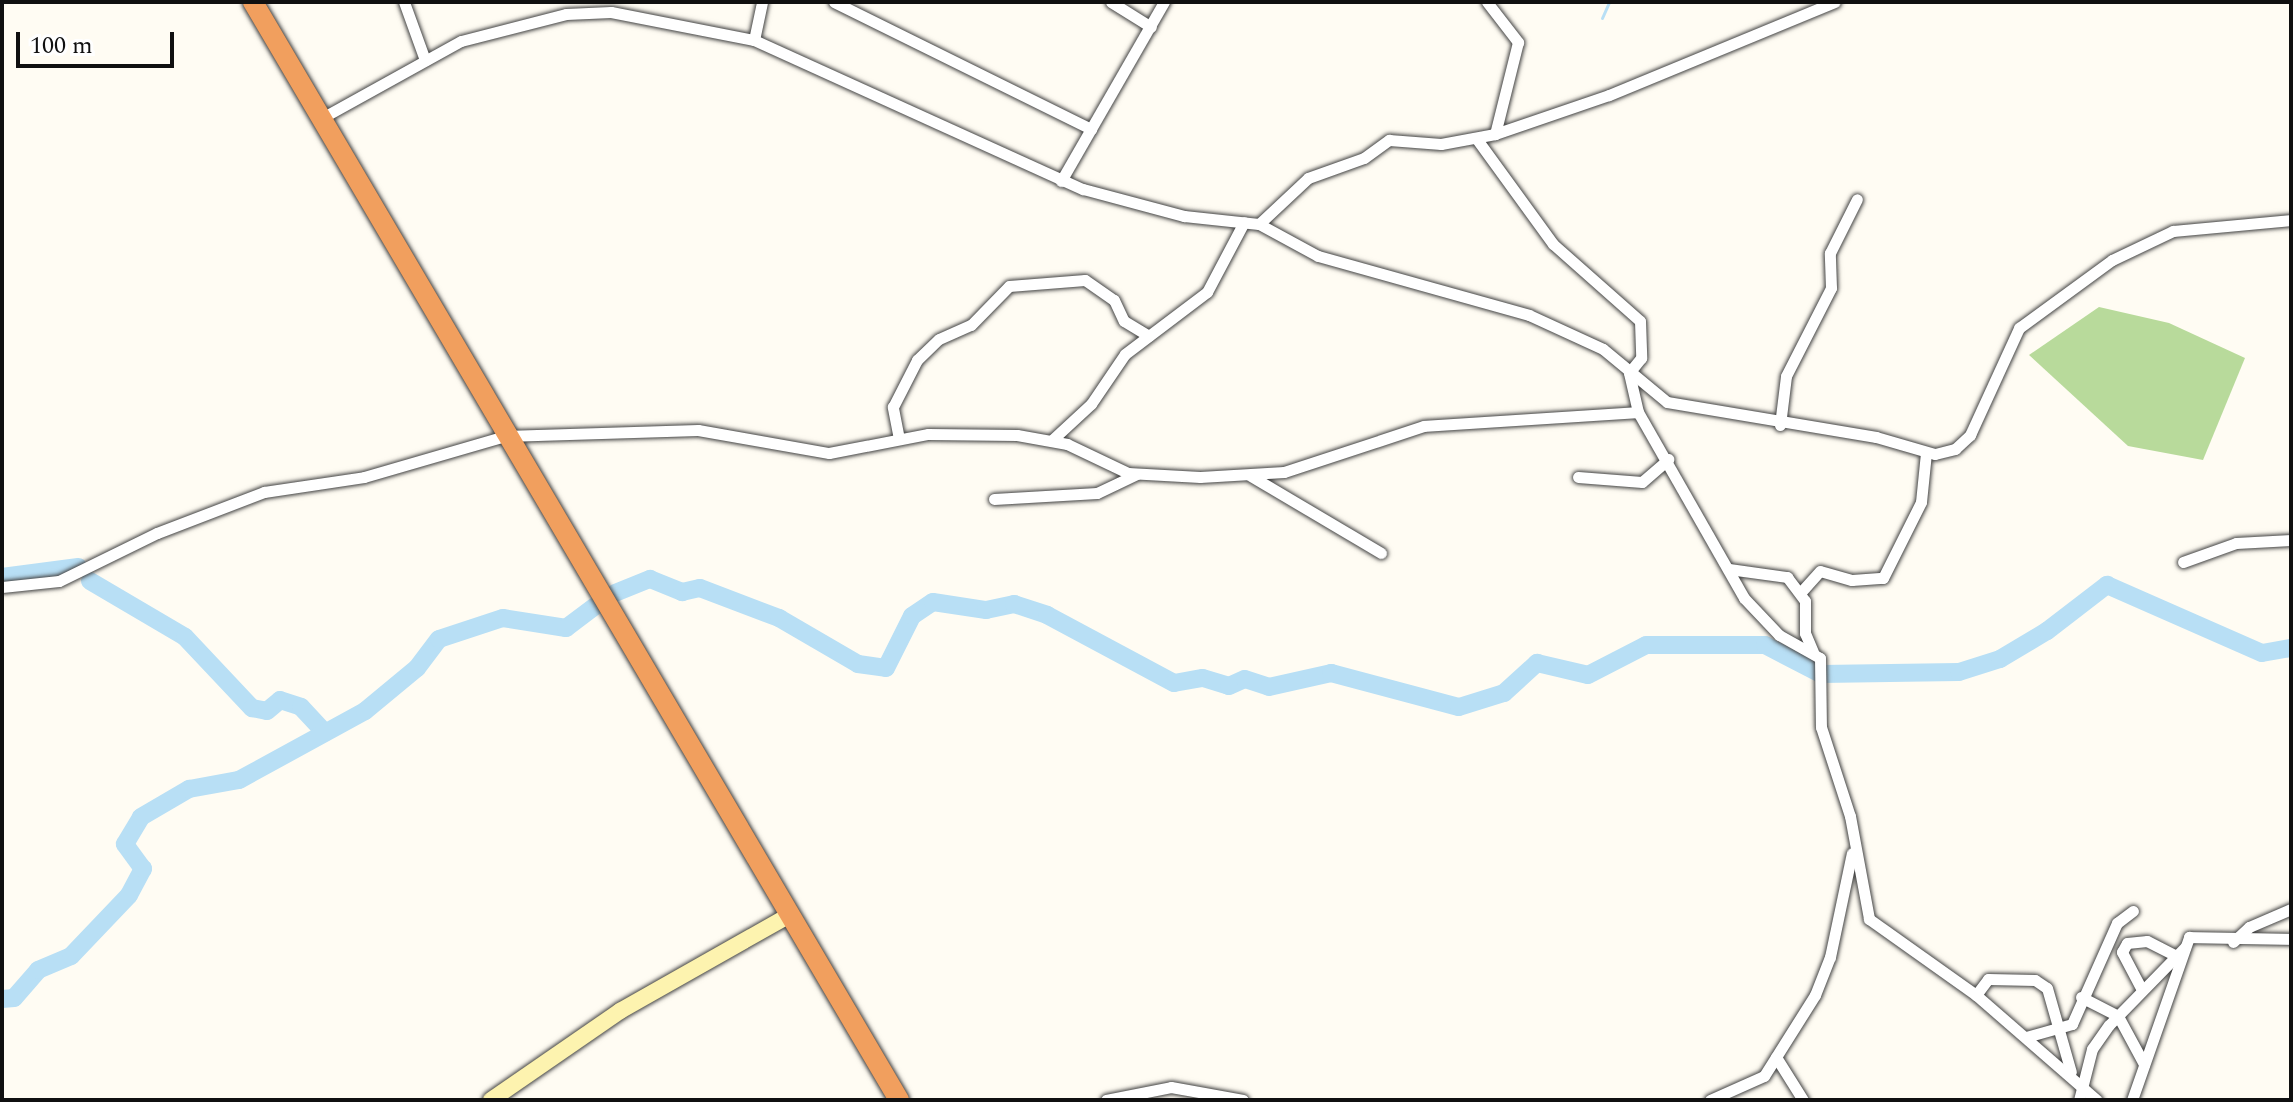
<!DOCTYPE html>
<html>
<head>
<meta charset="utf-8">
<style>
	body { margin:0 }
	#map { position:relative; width:2293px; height:1102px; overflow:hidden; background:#fffcf3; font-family:Spectral,serif }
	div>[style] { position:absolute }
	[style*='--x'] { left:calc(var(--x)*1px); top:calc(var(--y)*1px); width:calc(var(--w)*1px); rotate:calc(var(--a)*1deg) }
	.forest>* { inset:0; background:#b8da9b }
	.stream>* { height:3px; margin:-1.5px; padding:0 1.5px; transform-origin:1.5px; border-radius:1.5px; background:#b8dff5 }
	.river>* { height:18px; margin:-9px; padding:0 9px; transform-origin:9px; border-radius:9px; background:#b8dff5 }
	.roads { filter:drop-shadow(0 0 2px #434343) drop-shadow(0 0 2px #434343) }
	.street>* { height:11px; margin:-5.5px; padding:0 5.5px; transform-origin:5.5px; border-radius:5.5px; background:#fff }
	.secondary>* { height:16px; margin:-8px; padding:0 8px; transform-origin:8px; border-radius:8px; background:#fdf3af }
	.highway>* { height:20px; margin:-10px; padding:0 10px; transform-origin:10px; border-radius:10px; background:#f19f5e }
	span { translate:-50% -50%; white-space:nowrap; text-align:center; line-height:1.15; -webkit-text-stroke:8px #fff; paint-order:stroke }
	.frame { position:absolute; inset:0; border:4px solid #101010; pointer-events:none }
	.scale { position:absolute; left:16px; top:32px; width:158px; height:36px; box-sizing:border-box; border:4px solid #101010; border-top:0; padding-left:10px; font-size:24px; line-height:28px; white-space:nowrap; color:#101010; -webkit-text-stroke:6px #fff; paint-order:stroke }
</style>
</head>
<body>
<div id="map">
	<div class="forest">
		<div style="clip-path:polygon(2099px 307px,2169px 323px,2245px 358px,2203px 460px,2128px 446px,2029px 355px)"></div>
	</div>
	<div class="stream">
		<div style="--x:1602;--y:18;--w:17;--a:-66"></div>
	</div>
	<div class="river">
		<div style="--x:2;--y:577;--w:77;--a:-7.5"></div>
		<div style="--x:90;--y:581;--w:110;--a:30.5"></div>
		<div style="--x:185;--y:637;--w:98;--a:46.7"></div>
		<div style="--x:252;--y:708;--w:15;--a:11"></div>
		<div style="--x:267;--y:711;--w:17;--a:-40"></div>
		<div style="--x:280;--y:700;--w:22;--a:18"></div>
		<div style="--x:301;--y:707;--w:35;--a:47"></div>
		<div style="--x:615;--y:593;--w:38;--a:-22"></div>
		<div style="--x:650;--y:579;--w:35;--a:22"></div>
		<div style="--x:682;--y:592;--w:18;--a:-13"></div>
		<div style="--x:700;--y:588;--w:85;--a:20.8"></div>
		<div style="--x:779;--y:618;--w:91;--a:30.2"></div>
		<div style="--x:858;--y:664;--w:28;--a:8"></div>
		<div style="--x:886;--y:668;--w:58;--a:-63.4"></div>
		<div style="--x:912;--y:616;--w:25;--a:-34"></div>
		<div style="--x:933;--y:602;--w:54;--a:8.6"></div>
		<div style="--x:986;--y:610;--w:29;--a:-12"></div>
		<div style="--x:1014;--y:604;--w:35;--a:18"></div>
		<div style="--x:1047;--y:615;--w:144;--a:28.2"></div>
		<div style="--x:1174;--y:683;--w:29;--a:-10"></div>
		<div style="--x:1203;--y:678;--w:27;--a:17"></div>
		<div style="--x:1229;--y:686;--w:17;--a:-24"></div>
		<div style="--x:1245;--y:679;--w:25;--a:18"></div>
		<div style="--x:1269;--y:687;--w:64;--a:-12.7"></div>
		<div style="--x:1331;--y:673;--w:132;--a:14.9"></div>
		<div style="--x:1459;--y:707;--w:47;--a:-17.3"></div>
		<div style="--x:1504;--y:693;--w:45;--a:-42.3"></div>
		<div style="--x:1537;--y:663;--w:52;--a:13.2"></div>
		<div style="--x:1588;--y:675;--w:65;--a:-27.3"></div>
		<div style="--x:1646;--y:645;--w:119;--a:0"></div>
		<div style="--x:1765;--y:645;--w:63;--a:27.4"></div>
		<div style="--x:1821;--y:674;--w:138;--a:-0.8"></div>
		<div style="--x:1959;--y:672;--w:43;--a:-17.6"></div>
		<div style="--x:2000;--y:659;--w:55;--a:-30.8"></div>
		<div style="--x:2047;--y:631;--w:76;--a:-37.5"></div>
		<div style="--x:2107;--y:585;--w:169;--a:23.7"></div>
		<div style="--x:2262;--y:653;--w:29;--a:-10"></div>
		<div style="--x:2;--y:999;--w:12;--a:-5"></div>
		<div style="--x:14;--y:998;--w:37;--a:-49"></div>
		<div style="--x:38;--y:970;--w:36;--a:-23"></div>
		<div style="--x:71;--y:956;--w:84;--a:-46.4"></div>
		<div style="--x:129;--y:895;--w:30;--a:-62"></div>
		<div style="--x:143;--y:869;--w:31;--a:-126"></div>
		<div style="--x:125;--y:844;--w:31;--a:-59"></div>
		<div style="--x:141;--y:817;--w:56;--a:-30.3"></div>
		<div style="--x:189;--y:789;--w:51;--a:-10.2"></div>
		<div style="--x:239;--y:780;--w:144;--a:-28.7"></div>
		<div style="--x:365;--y:711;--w:67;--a:-39.6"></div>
		<div style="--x:417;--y:668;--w:36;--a:-53"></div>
		<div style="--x:439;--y:639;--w:67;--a:-18.2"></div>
		<div style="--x:503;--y:618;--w:64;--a:9"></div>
		<div style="--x:566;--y:628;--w:36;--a:-37"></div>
	</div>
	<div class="roads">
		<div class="street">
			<div style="--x:404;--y:2;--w:62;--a:70.1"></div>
			<div style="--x:834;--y:2;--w:287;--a:26.3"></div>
			<div style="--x:1111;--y:2;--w:47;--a:32"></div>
			<div style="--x:1487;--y:2;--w:51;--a:52.2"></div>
			<div style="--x:1518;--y:42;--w:95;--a:104"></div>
			<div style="--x:754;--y:40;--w:39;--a:-78"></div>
			<div style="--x:320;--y:119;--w:161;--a:-29"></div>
			<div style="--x:461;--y:41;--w:108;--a:-14.4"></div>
			<div style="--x:566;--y:14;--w:45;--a:-2.5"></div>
			<div style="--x:611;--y:12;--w:146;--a:11.1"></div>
			<div style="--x:754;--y:40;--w:361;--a:24.4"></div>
			<div style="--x:1083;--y:189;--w:105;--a:15"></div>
			<div style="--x:1184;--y:216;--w:75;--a:6.1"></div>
			<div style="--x:1259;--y:224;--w:67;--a:28.5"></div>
			<div style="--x:1318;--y:256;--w:219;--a:15.6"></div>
			<div style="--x:1529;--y:315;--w:81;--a:24.7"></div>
			<div style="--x:1603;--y:349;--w:83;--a:39.6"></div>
			<div style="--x:1667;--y:402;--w:212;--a:9.5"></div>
			<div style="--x:1876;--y:437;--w:61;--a:16.1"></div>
			<div style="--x:1935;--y:454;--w:21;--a:-14"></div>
			<div style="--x:1955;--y:449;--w:21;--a:-43"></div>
			<div style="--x:1970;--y:435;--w:118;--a:-65.4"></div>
			<div style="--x:2019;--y:328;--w:115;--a:-36.2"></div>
			<div style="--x:2112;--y:260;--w:68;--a:-25.4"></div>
			<div style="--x:2173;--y:231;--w:119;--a:-5.3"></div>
			<div style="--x:1476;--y:138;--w:131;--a:54"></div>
			<div style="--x:1553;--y:244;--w:116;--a:41.5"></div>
			<div style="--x:1640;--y:321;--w:37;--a:88"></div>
			<div style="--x:1641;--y:358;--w:19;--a:129"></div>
			<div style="--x:1629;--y:373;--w:40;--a:77"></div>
			<div style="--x:1638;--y:412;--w:214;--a:60.3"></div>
			<div style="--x:1744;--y:598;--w:51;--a:46.6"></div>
			<div style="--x:1779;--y:635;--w:47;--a:29.3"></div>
			<div style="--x:1820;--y:658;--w:69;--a:89.2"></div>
			<div style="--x:1821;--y:727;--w:94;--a:72"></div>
			<div style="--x:1850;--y:816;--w:105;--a:79.5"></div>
			<div style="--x:1869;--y:919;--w:131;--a:35.4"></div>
			<div style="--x:1976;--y:995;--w:160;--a:41"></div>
			<div style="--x:1061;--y:181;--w:207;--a:-60.1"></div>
			<div style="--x:1259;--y:224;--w:67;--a:-43.2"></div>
			<div style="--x:1308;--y:178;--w:59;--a:-19.7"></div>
			<div style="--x:1364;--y:158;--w:31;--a:-36"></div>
			<div style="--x:1389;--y:140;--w:52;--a:4.4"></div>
			<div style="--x:1441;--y:144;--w:55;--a:-10.5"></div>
			<div style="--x:1495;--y:134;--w:120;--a:-18.9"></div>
			<div style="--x:1609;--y:95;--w:244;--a:-22.4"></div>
			<div style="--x:1780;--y:425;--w:49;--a:-83"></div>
			<div style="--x:1786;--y:376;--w:99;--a:-62.9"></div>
			<div style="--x:1831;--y:288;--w:35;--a:-92"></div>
			<div style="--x:1830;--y:253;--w:60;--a:-63.4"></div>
			<div style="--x:899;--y:439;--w:33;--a:-101"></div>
			<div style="--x:893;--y:407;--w:53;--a:-62.9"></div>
			<div style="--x:917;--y:360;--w:30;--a:-44"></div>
			<div style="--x:939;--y:339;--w:35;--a:-24"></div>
			<div style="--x:971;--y:325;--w:54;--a:-45.7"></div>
			<div style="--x:1009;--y:286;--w:76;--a:-4.5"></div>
			<div style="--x:1085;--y:280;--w:35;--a:35"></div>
			<div style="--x:1114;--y:300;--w:23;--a:65"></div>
			<div style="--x:1124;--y:321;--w:29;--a:31"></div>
			<div style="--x:1052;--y:440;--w:53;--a:-42.7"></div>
			<div style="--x:1091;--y:404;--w:60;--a:-55.8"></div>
			<div style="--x:1125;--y:354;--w:103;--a:-37.1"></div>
			<div style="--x:1207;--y:292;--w:79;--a:-62.1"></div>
			<div style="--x:1251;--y:476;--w:151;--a:30.6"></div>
			<div style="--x:1578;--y:477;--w:64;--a:4.5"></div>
			<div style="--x:1642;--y:482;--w:35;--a:-41"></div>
			<div style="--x:994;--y:499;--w:103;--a:-3.3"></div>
			<div style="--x:1097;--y:493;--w:44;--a:-25.4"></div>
			<div style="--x:2183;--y:562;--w:56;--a:-19.7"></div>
			<div style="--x:2236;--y:543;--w:55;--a:-3.1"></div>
			<div style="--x:1729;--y:569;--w:59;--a:7.9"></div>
			<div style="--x:1787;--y:577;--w:30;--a:53"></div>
			<div style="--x:1805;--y:601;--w:32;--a:90"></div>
			<div style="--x:1805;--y:633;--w:21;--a:67"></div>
			<div style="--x:2;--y:587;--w:57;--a:-6"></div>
			<div style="--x:59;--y:581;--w:109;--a:-26.1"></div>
			<div style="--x:157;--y:533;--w:115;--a:-21"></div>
			<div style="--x:264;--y:492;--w:101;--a:-8.5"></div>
			<div style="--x:364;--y:477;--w:147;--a:-16.2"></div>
			<div style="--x:505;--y:436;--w:193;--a:-1.8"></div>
			<div style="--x:698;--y:430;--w:133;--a:10"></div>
			<div style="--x:829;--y:453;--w:101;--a:-10.9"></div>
			<div style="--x:928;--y:434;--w:89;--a:0.6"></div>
			<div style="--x:1017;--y:435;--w:51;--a:10.2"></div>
			<div style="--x:1067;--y:444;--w:68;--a:25.4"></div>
			<div style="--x:1128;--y:473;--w:72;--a:3.2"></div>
			<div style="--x:1200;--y:477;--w:84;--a:-3.4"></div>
			<div style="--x:1284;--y:472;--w:147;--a:-18.2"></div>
			<div style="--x:1424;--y:426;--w:214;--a:-3.7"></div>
			<div style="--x:1801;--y:592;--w:28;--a:-48"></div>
			<div style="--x:1820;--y:571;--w:33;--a:16"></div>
			<div style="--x:1852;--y:580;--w:31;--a:-4"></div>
			<div style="--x:1883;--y:578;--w:85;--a:-63.4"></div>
			<div style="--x:1921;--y:502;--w:49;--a:-84.2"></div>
			<div style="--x:2233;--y:942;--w:22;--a:-43"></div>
			<div style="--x:2249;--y:927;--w:46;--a:-23.2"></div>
			<div style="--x:2142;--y:990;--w:43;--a:-117.8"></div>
			<div style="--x:2122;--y:952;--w:10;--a:-61"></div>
			<div style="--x:2127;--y:943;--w:20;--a:-6"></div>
			<div style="--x:2147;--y:941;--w:30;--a:27"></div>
			<div style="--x:1976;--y:995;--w:20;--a:-53"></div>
			<div style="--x:1988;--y:979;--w:47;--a:1.2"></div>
			<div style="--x:2035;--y:980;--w:14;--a:34"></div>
			<div style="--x:2047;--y:988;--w:87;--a:74.1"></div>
			<div style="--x:2081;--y:997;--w:42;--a:27.2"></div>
			<div style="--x:2118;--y:1016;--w:55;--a:61.6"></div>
			<div style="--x:2026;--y:1037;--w:48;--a:-15.8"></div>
			<div style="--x:2072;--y:1024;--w:111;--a:-66"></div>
			<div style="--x:2117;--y:923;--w:20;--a:-37"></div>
			<div style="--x:1776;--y:1057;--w:51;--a:57.9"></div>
			<div style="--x:1106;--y:1100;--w:66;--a:-11.3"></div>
			<div style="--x:1171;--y:1087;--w:73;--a:10.2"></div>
			<div style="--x:1710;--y:1100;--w:59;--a:-24"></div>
			<div style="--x:1764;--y:1076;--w:96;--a:-57.8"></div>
			<div style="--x:1815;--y:995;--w:41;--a:-68.5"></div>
			<div style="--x:1830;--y:957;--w:106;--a:-78.1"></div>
			<div style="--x:2079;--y:1100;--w:53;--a:-75.7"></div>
			<div style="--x:2092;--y:1049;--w:29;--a:-55"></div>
			<div style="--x:2109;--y:1025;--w:109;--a:-45.7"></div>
			<div style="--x:2132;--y:1100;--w:173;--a:-70.7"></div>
			<div style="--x:2189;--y:937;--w:102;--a:1.1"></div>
		</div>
		<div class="secondary">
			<div style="--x:491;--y:1100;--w:157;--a:-34.6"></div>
			<div style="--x:620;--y:1011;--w:195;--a:-29.5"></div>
		</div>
		<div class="highway">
			<div style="--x:253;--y:2;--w:1274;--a:59.53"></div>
		</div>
	</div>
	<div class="frame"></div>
	<div class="scale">100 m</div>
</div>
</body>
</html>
